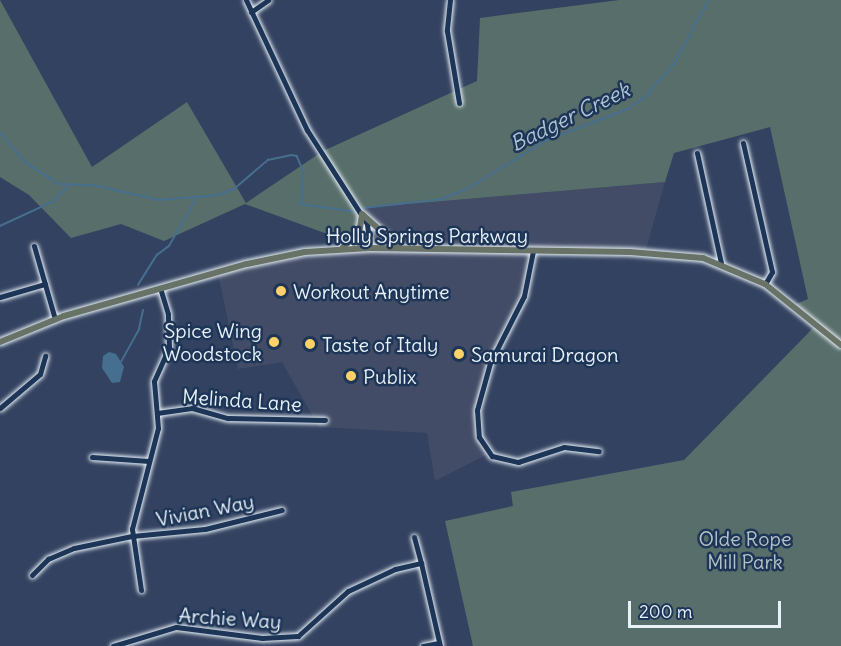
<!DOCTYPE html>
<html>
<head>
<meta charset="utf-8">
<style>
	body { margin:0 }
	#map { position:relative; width:841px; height:646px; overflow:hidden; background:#334260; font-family:Delius,sans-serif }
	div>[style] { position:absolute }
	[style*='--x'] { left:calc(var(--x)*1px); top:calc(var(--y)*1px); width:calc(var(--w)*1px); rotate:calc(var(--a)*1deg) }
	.built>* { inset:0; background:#434c66 }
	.green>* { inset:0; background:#586e6a }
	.water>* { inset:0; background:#466e8e }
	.stream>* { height:1.5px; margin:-0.75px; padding:0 0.75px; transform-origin:0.75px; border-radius:0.75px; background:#466e8e }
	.roads { filter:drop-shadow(0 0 2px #e8f1f8) drop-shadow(0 0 2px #e8f1f8) }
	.minor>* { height:5px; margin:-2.5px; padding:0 2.5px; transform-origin:2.5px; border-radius:2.5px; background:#1d3557 }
	.major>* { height:6px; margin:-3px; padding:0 3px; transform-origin:3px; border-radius:3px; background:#697266 }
	.dots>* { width:16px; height:16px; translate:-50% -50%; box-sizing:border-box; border:3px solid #1d3557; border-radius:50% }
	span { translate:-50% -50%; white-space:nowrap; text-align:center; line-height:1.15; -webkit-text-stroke:5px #1d3557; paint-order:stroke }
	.street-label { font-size:20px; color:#e8f1f8 }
	.poi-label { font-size:20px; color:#e8f1f8 }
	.left { translate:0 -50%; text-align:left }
	.right { translate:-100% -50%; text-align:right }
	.park-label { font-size:20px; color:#b6c3c6 }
	.water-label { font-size:21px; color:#afc3d3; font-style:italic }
	.scale { position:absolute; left:628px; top:601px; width:153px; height:27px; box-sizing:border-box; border:3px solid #e8f1f8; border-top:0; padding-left:8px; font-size:18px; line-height:21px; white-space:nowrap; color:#e8f1f8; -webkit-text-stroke:4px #1d3557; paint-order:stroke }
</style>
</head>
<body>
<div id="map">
	<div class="built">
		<div style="clip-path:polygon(665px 182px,646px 249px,535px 249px,533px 269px,483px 380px,475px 424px,477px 441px,488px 454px,435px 481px,427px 433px,319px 427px,282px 362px,238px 369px,218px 273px,350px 248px,362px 208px)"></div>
	</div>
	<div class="green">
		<div style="clip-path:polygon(0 0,92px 167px,187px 102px,246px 203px,323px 151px,477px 81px,480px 18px,619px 0,841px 0,841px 646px,473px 646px,445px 521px,513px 506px,511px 492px,684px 460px,814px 327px,812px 318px,796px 304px,808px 299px,770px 127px,674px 153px,665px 182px,362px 208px,352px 243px,245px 204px,164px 241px,121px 224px,71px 238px,29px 195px,0 177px)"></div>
	</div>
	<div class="water">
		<div style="clip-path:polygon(109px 352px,116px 354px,124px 367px,120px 382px,112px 383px,102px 368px,103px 356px)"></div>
	</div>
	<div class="stream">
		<div style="--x:0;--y:132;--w:39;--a:50"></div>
		<div style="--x:25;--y:162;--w:40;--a:32.9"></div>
		<div style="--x:59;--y:184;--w:34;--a:2"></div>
		<div style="--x:93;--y:185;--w:68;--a:12.8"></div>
		<div style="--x:159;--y:200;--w:60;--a:-4.8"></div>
		<div style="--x:219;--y:195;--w:16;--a:-22"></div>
		<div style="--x:234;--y:189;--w:45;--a:-40.5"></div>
		<div style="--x:268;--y:160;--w:24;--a:-12"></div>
		<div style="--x:291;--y:155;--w:6;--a:9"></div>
		<div style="--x:297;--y:156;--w:17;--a:66"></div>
		<div style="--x:304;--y:172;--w:32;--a:95"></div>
		<div style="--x:301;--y:204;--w:55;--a:8.4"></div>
		<div style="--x:363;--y:208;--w:80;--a:-6.5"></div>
		<div style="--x:442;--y:199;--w:29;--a:-22"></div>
		<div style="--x:469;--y:188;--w:89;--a:-31.7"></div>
		<div style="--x:545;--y:141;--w:89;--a:-21.1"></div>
		<div style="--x:628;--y:109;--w:21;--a:-35"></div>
		<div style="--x:645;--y:97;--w:44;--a:-48.7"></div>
		<div style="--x:674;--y:64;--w:73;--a:-61.3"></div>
		<div style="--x:0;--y:226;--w:57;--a:-24.8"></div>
		<div style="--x:52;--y:202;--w:22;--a:-43"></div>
		<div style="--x:138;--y:285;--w:36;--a:-58"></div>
		<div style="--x:157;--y:255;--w:15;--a:-37"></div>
		<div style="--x:169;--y:246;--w:54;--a:-60.1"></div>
		<div style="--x:121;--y:362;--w:38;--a:-61"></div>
		<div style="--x:139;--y:329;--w:19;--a:-78"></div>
	</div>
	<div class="roads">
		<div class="minor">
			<div style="--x:246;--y:0;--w:144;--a:64.9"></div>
			<div style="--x:307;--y:130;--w:112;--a:57.4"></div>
			<div style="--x:367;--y:224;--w:24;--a:83"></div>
			<div style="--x:450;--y:0;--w:31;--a:96"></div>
			<div style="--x:447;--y:31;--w:73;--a:80.5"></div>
			<div style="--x:251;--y:12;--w:21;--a:-35"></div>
			<div style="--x:743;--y:143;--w:132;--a:77.3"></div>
			<div style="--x:772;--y:272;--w:14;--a:120"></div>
			<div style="--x:697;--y:153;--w:113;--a:77.7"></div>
			<div style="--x:34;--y:246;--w:76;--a:74"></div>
			<div style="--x:533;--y:251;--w:46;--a:101.3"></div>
			<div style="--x:524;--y:296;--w:75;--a:116.9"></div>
			<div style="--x:490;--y:363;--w:49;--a:105.5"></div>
			<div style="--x:477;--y:410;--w:27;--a:86"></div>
			<div style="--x:479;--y:437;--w:23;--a:56"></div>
			<div style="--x:492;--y:456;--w:27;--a:13"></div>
			<div style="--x:518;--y:462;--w:48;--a:-18.1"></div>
			<div style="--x:564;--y:447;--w:35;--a:7"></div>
			<div style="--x:0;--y:297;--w:47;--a:-16.1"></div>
			<div style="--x:0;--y:408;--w:52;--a:-40.4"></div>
			<div style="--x:40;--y:374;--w:19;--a:-74"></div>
			<div style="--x:157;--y:413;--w:35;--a:-8"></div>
			<div style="--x:192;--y:408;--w:37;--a:16"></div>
			<div style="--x:228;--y:418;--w:97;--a:1.2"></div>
			<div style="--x:92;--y:457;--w:57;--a:4"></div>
			<div style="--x:414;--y:537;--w:27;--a:75"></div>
			<div style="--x:32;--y:575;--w:23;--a:-45"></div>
			<div style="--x:48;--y:559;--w:28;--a:-23"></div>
			<div style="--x:74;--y:548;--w:59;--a:-11.7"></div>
			<div style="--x:132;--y:536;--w:73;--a:-5.5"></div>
			<div style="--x:205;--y:529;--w:79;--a:-13.9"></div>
			<div style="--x:141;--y:590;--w:62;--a:-98.4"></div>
			<div style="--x:132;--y:529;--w:104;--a:-75.6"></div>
			<div style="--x:158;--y:428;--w:47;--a:-94.9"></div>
			<div style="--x:154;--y:381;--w:37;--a:-66"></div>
			<div style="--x:169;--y:347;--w:33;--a:-92"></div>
			<div style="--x:168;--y:314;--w:24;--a:-107"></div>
			<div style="--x:113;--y:646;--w:66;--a:-16.8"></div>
			<div style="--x:176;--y:627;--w:87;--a:7.3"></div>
			<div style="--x:262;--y:638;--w:36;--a:-3"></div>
			<div style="--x:298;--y:636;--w:67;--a:-42"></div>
			<div style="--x:348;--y:591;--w:52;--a:-25.1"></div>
			<div style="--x:395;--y:569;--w:27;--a:-13"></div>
			<div style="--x:421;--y:563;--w:85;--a:77.1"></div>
			<div style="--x:423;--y:646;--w:16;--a:-11"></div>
		</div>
		<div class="major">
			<div style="--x:362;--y:214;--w:51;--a:41.8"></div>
			<div style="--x:343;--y:247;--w:21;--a:-39"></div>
			<div style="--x:359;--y:234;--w:20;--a:-81"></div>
			<div style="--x:0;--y:342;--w:69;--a:-22.1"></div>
			<div style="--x:64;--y:316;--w:190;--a:-15.9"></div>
			<div style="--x:247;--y:264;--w:59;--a:-11.7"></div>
			<div style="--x:305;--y:252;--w:65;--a:-3.5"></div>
			<div style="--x:370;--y:248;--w:260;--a:0.9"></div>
			<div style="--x:630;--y:252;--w:73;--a:4.7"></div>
			<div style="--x:703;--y:258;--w:67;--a:22.8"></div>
			<div style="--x:765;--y:284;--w:97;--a:38.8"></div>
		</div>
	</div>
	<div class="dots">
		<div style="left:281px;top:291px;background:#ffd166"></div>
		<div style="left:274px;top:342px;background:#ffd166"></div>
		<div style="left:310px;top:344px;background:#ffd166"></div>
		<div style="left:459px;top:354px;background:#ffd166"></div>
		<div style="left:351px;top:376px;background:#ffd166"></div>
	</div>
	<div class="street-label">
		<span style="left:427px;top:235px">Holly Springs Parkway</span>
		<span style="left:242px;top:400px;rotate:4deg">Melinda Lane</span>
		<span style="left:205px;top:510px;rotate:-11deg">Vivian Way</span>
		<span style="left:230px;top:618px;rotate:4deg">Archie Way</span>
	</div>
	<div class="poi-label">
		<span class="left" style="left:293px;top:291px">Workout Anytime</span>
		<span class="right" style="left:262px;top:342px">Spice Wing<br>Woodstock</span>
		<span class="left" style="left:322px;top:344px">Taste of Italy</span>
		<span class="left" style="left:471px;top:354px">Samurai Dragon</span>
		<span class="left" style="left:363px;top:376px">Publix</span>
	</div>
	<div class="park-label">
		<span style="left:745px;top:550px">Olde Rope<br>Mill Park</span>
	</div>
	<div class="water-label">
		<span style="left:570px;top:117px;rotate:-26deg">Badger Creek</span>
	</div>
	<div class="scale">200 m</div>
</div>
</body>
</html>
